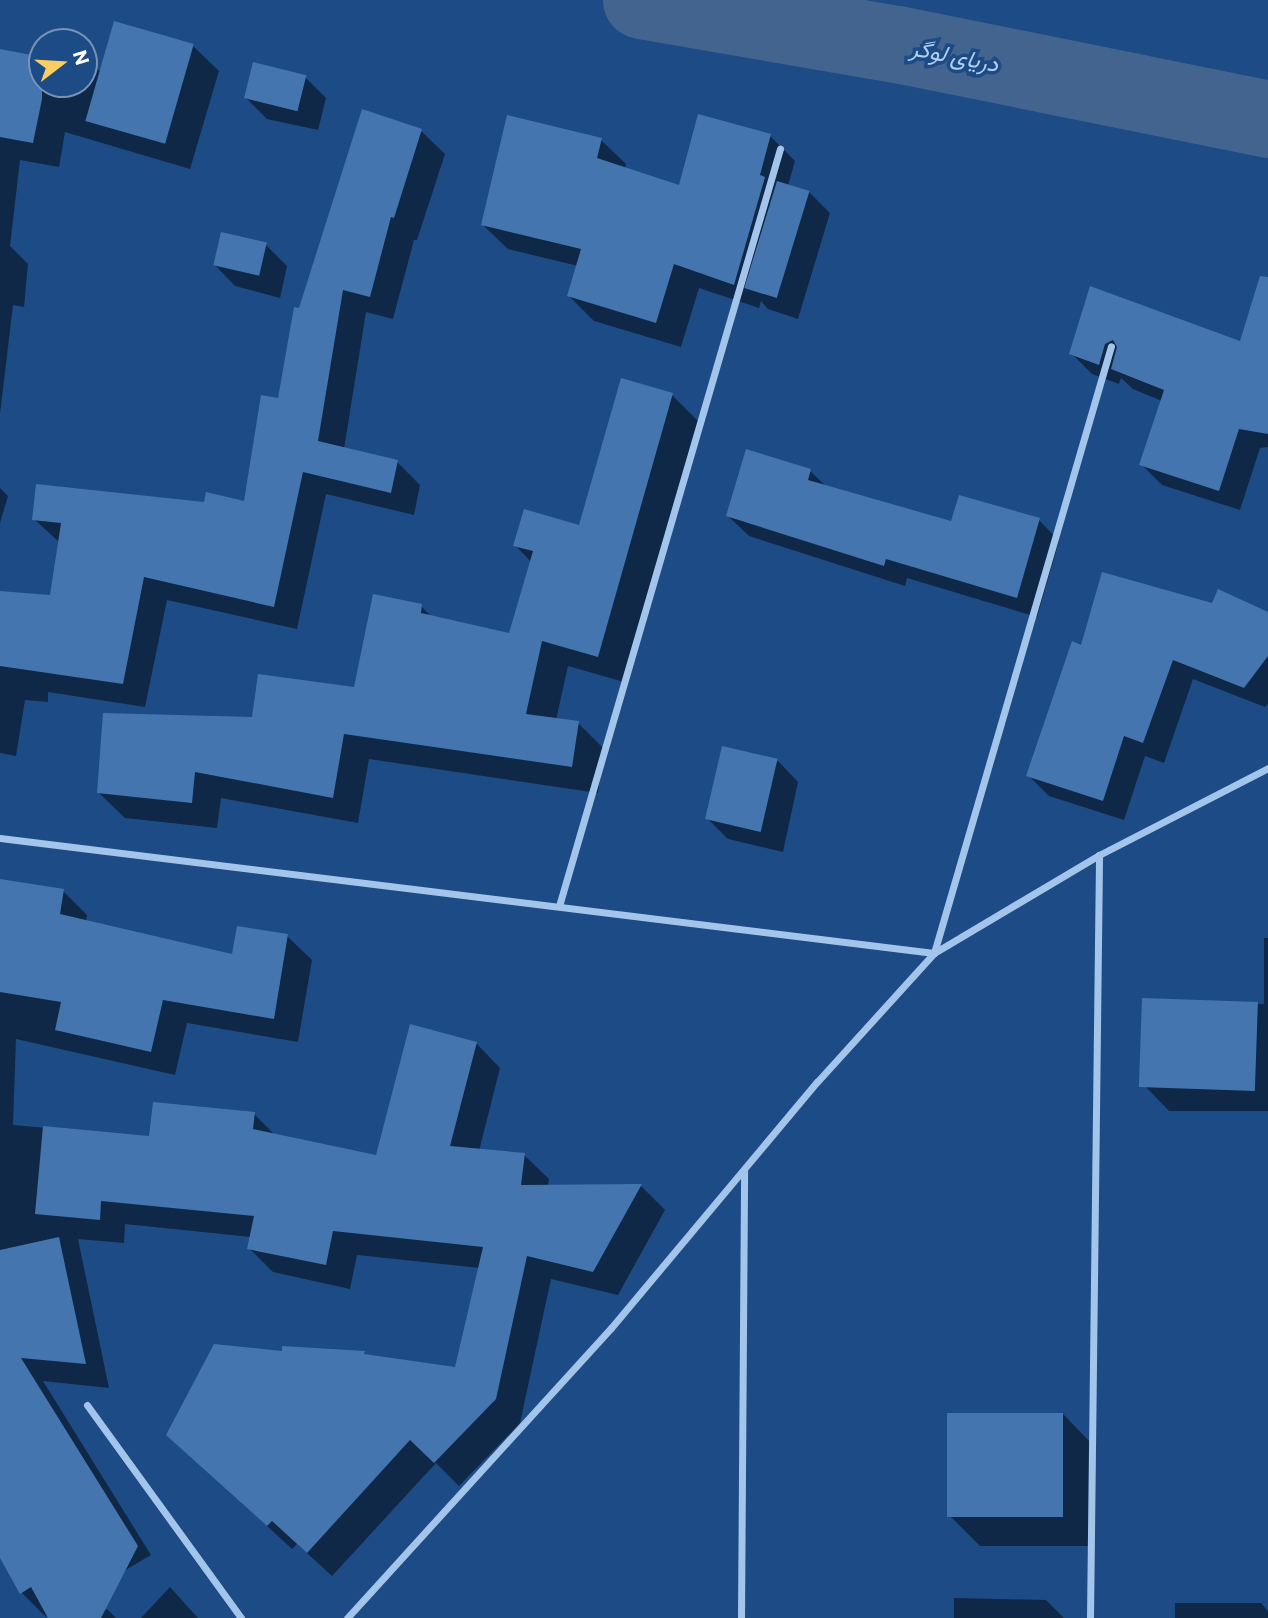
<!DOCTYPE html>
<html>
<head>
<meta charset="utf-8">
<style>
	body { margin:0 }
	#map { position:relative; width:1268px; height:1618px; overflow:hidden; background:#1d4b85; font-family:Commissioner,Vazirmatn,sans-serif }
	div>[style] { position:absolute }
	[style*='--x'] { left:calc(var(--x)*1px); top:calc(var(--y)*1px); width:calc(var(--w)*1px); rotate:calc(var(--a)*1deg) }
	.shadow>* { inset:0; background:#0007 }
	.river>* { height:77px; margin:-38.5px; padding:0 38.5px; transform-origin:38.5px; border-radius:38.5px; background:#42648f }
	.building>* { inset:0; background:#4575ae; transform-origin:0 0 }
	.street>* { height:7px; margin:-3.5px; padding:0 3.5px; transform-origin:3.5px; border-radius:3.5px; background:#a4c5eb }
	span { translate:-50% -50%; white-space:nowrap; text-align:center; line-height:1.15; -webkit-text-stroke:7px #1d4b85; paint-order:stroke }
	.water-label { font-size:23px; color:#b0cff2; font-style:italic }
	.north { position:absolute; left:28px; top:28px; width:70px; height:70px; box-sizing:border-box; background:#1d4b85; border:2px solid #7793b6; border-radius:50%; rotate:73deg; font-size:19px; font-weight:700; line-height:28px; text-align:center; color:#fff }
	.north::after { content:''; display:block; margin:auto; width:24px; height:32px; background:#fbcd62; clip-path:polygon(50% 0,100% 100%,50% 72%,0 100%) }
</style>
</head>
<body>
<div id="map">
	<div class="shadow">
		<div style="clip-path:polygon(193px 46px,219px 71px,190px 169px,65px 132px,59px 167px,20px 160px,10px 246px,28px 264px,24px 307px,13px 305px,0 414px,0 51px,42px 59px,42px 84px,84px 84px,84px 67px,102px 71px)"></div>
		<div style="clip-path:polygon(305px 77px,326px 98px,318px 130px,267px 119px,246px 98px)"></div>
		<div style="clip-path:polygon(421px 131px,445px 154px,417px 240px,414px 240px,393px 319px,366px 312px,344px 449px,397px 462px,420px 485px,414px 515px,326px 494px,297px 629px,167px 600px,145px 707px,48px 692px,48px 702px,25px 700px,16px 756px,0 753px,0 593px,51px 597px,60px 543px,34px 519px,246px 503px,280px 400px,300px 310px)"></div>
		<div style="clip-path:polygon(770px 136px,795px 161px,788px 186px,809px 192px,830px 213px,798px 319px,768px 309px,761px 301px,759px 308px,699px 288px,681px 347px,594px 321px,569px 296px,578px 266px,508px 249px,483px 225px,601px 140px,626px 164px,625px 169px,680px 187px)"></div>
		<div style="clip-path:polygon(266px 245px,287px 266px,280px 298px,235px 286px,215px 265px)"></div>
		<div style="clip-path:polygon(1091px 289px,1241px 343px,1268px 322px,1268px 447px,1260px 448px,1240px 510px,1162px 485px,1141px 464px,1162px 401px,1133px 389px,1121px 378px,1119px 384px,1092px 374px,1071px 353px)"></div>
		<div style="clip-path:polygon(672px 395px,698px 421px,624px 682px,568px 666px,556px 720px,578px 723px,604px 749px,598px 793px,369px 759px,358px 823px,221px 798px,217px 828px,125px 818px,98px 792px,253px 719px,356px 689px,421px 606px,433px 618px,510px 635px,531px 562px,515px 545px,580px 527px)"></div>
		<div style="clip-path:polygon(810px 471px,827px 487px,952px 523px,1039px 520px,1059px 541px,1037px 617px,907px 578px,905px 586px,749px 536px,728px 516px)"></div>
		<div style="clip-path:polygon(0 488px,8px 496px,0 523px)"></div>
		<div style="clip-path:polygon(1213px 605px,1268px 614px,1268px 704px,1265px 707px,1193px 679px,1164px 763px,1145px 756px,1124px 820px,1049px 796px,1028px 775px,1083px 647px)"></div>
		<div style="clip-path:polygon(778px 761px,798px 782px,783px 852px,728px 839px,707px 818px)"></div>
		<div style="clip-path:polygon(0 880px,63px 891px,87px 915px,86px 922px,233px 957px,287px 936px,312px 960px,298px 1042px,187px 1023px,175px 1075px,16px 1039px,13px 1125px,151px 1137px,254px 1114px,275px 1135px,378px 1157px,476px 1043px,500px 1068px,479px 1151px,524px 1155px,549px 1179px,548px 1186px,641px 1186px,665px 1210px,618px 1295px,551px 1279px,520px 1423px,459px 1486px,436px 1463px,332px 1576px,297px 1544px,292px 1549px,168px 1435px,284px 1353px,364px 1353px,367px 1356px,456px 1369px,480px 1268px,357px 1255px,350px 1289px,273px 1272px,249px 1248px,251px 1237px,125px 1224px,124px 1243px,78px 1239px,109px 1388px,43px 1381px,151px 1555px,46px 1617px,22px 1593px,0 1547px)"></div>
		<div style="clip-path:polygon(1264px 938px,1268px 938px,1268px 1111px,1169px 1111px,1145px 1086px,1144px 1000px,1264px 1004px)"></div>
		<div style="clip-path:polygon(1063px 1414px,1093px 1445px,1094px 1546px,980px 1546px,950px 1516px)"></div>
		<div style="clip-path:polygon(170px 1587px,198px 1618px,141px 1618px)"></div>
		<div style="clip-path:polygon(954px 1598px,1046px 1600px,1064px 1618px,954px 1618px)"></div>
		<div style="clip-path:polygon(1175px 1603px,1261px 1603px,1268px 1611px,1268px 1618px,1175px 1618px)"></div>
		<div style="clip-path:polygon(107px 1609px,116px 1618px,94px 1618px)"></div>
	</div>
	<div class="river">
		<div style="--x:641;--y:0;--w:260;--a:9.8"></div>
		<div style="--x:897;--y:44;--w:379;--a:11.4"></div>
	</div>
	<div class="building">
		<div style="left:114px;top:21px;width:83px;height:104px;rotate:16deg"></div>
		<div style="clip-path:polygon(0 49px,42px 57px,42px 99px,33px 143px,0 137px)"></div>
		<div style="left:253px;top:62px;width:55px;height:37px;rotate:14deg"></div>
		<div style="clip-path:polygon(362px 109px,422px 129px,394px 218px,391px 217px,370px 297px,343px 290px,318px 441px,398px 460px,391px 493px,303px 472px,274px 607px,144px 577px,123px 684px,0 666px,0 591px,50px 595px,61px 523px,32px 520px,36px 484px,204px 502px,206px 492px,244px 501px,261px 395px,278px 398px,294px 307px,299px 308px)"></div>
		<div style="clip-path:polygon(698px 114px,771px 134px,760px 175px,765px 177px,734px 285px,674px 264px,656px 323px,567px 296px,581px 249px,481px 225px,507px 115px,602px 138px,597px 158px,679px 185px)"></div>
		<div style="left:777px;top:181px;width:34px;height:112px;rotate:17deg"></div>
		<div style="left:221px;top:232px;width:47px;height:34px;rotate:13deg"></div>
		<div style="clip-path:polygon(1260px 276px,1268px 277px,1268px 434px,1239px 429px,1219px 491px,1139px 465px,1164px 390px,1111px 369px,1117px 347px,1113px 340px,1105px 344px,1099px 365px,1069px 354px,1090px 286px,1240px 341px)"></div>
		<div style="clip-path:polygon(621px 378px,673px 393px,598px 657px,542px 641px,526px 714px,579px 721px,572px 767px,344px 734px,333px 798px,195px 772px,192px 803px,97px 793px,103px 713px,252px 717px,258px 674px,354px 687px,373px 594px,422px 604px,421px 613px,509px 633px,533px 551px,513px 546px,524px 509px,579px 525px)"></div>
		<div style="clip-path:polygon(746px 449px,811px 469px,808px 480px,951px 521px,959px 495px,1040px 518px,1017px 598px,886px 559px,884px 566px,726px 516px)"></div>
		<div style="clip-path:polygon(1102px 572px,1212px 603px,1218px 589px,1268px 612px,1268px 656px,1244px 688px,1173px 660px,1143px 743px,1124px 736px,1103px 801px,1026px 776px,1072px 641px,1081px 645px)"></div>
		<div style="left:722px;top:746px;width:57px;height:75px;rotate:13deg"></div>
		<div style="clip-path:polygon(0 879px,64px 889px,60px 914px,232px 954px,237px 926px,288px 934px,274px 1019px,163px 1000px,151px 1052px,55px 1030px,61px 1002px,0 992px)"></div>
		<div style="left:1142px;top:998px;width:116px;height:89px;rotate:2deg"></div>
		<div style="clip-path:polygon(410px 1024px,477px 1042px,450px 1146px,525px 1153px,521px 1185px,642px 1184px,593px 1272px,527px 1256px,496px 1399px,434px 1463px,410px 1440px,307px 1553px,272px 1521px,267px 1526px,166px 1435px,214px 1344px,282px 1351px,282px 1346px,365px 1351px,364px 1354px,455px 1367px,483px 1247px,333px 1231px,326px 1265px,247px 1249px,254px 1216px,101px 1201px,100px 1220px,35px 1214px,43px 1126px,149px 1136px,153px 1102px,255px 1112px,253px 1129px,376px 1155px)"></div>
		<div style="clip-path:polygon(59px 1237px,86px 1364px,21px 1358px,138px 1546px,101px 1618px,48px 1618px,31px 1587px,20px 1594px,0 1558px,0 1250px)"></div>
		<div style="left:947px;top:1413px;width:116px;height:104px"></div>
	</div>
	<div class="street">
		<div style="--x:0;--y:838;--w:941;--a:7.02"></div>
		<div style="--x:934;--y:953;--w:632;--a:-73.74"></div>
		<div style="--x:559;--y:906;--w:789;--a:-73.73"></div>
		<div style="--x:87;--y:1405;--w:263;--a:54.1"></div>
		<div style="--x:347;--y:1618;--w:392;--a:-47.7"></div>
		<div style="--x:611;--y:1328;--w:321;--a:-50.1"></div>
		<div style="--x:817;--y:1082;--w:174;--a:-47.8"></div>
		<div style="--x:934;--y:953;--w:192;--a:-30.7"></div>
		<div style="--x:1099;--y:855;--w:190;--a:-27.2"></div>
		<div style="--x:741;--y:1618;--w:447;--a:-89.6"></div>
		<div style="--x:1090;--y:1618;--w:763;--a:-89.32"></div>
	</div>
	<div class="water-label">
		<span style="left:955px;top:55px;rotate:11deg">دریای لوگر</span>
	</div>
	<div class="north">N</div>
</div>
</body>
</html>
